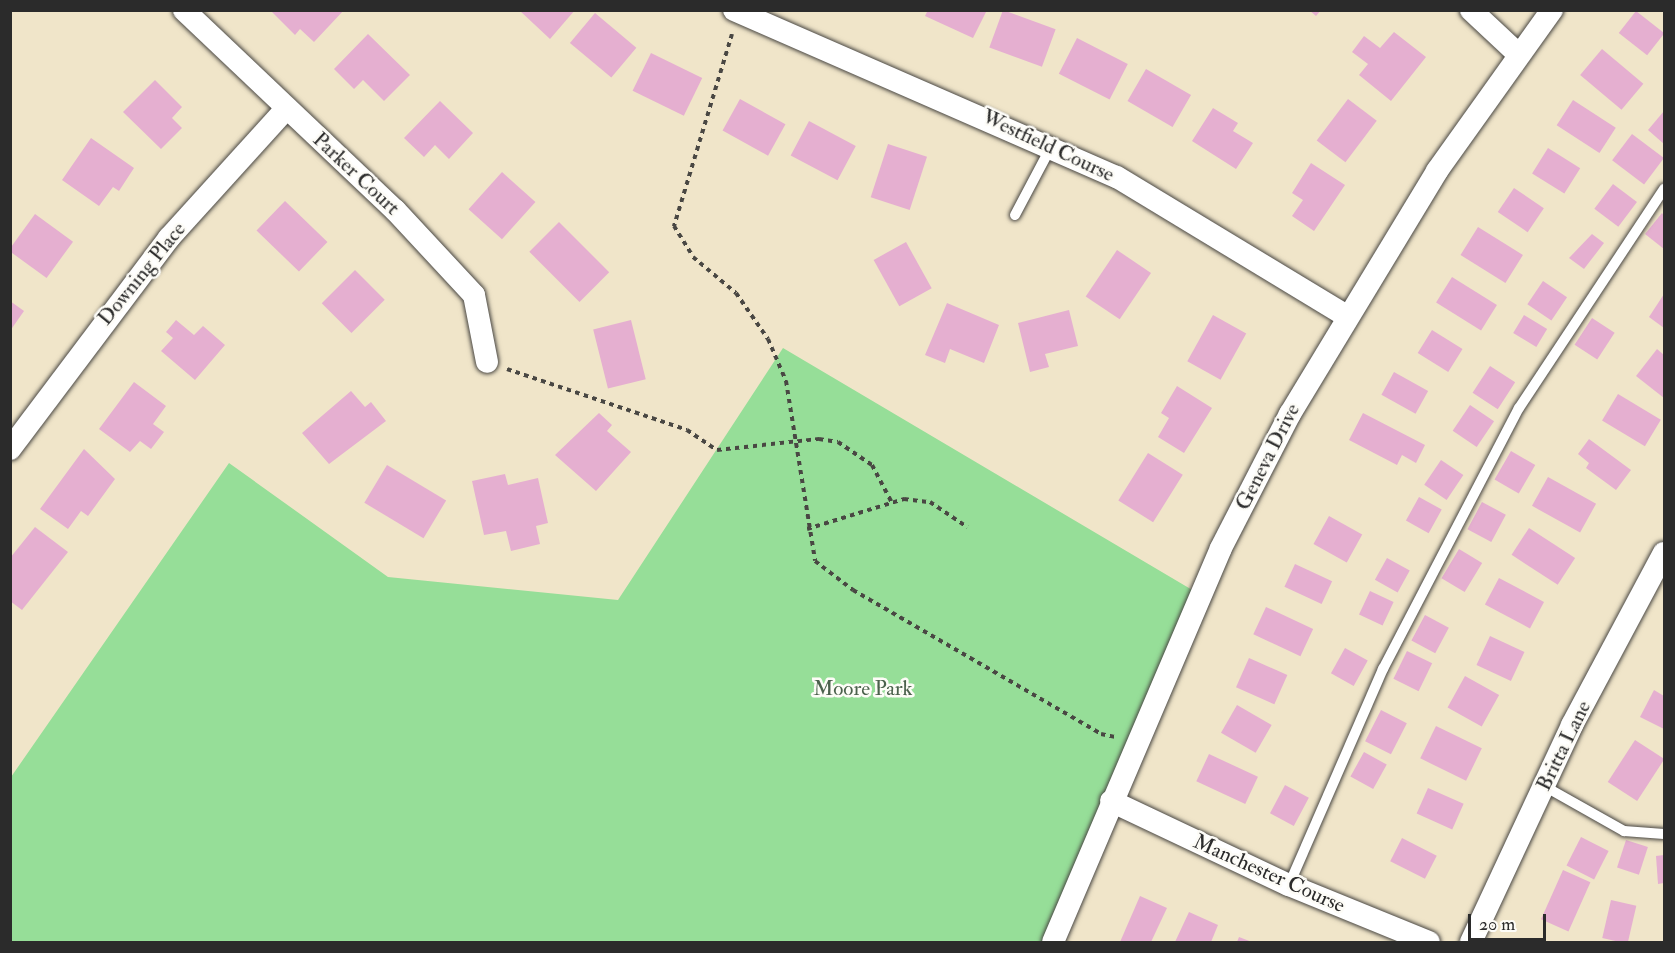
<!DOCTYPE html>
<html>
<head>
<meta charset="utf-8">
<style>
	body { margin:0 }
	#map { position:relative; width:1675px; height:953px; overflow:hidden; background:#f0e5c9; font-family:"IM FELL Double Pica",serif }
	div>[style] { position:absolute }
	[style*='--x'] { left:calc(var(--x)*1px); top:calc(var(--y)*1px); width:calc(var(--w)*1px); rotate:calc(var(--a)*1deg) }
	.green>* { inset:0; background:#96de98 }
	.building>* { inset:0; background:#e5afd0; transform-origin:0 0 }
	.path>* { height:4px; margin-top:-2px; transform-origin:0; background:repeating-linear-gradient(90deg,#494743 0 4.5px,transparent 0 9px) }
	.roads { filter:drop-shadow(0 0 2px #494743) drop-shadow(0 0 2px #494743) }
	.service>* { height:10px; margin:-5px; padding:0 5px; transform-origin:5px; border-radius:5px; background:#fff }
	.minor>* { height:22px; margin:-11px; padding:0 11px; transform-origin:11px; border-radius:11px; background:#fff }
	span { translate:-50% -50%; white-space:nowrap; text-align:center; line-height:1.15; -webkit-text-stroke:5px #fdfcf7; paint-order:stroke }
	.street-label { font-size:21px; color:#2b2b2b }
	.park-label { font-size:21px; color:#4b614c }
	.frame { position:absolute; inset:0; border:12px solid #2b2b2b; pointer-events:none }
	.scale { position:absolute; left:1468px; top:914px; width:78px; height:27px; box-sizing:border-box; border:3px solid #2b2b2b; border-top:0; padding-left:8px; font-size:18px; line-height:21px; white-space:nowrap; color:#2b2b2b; -webkit-text-stroke:4px #fdfcf7; paint-order:stroke }
</style>
</head>
<body>
<div id="map">
	<div class="green">
		<div style="clip-path:polygon(783px 348px,1194px 591px,1046px 942px,11px 942px,11px 777px,229px 463px,388px 577px,618px 600px)"></div>
	</div>
	<div class="building">
		<div style="clip-path:polygon(270px 10px,344px 10px,314px 42px,300px 29px,295px 35px)"></div>
		<div style="clip-path:polygon(519px 10px,575px 10px,550px 39px)"></div>
		<div style="clip-path:polygon(928px 10px,987px 10px,973px 38px,925px 16px)"></div>
		<div style="left:1003px;top:10px;width:56px;height:40px;rotate:20deg"></div>
		<div style="clip-path:polygon(1309px 10px,1321px 10px,1316px 16px)"></div>
		<div style="left:1636px;top:11px;width:36px;height:28px;rotate:38deg"></div>
		<div style="left:595px;top:13px;width:54px;height:39px;rotate:40deg"></div>
		<div style="clip-path:polygon(1394px 32px,1426px 57px,1391px 101px,1359px 75px,1368px 64px,1352px 52px,1364px 36px,1380px 48px)"></div>
		<div style="clip-path:polygon(368px 34px,410px 75px,384px 101px,363px 80px,354px 89px,334px 69px)"></div>
		<div style="left:1077px;top:38px;width:57px;height:40px;rotate:27deg"></div>
		<div style="left:1602px;top:49px;width:54px;height:34px;rotate:40deg"></div>
		<div style="left:651px;top:53px;width:57px;height:42px;rotate:26deg"></div>
		<div style="left:1146px;top:69px;width:52px;height:37px;rotate:30deg"></div>
		<div style="clip-path:polygon(155px 80px,182px 107px,172px 118px,182px 128px,161px 149px,123px 112px)"></div>
		<div style="left:740px;top:99px;width:52px;height:36px;rotate:29deg"></div>
		<div style="left:1348px;top:99px;width:36px;height:52px;rotate:37deg"></div>
		<div style="left:1573px;top:100px;width:51px;height:30px;rotate:33deg"></div>
		<div style="clip-path:polygon(440px 101px,473px 133px,449px 159px,435px 145px,424px 157px,404px 138px)"></div>
		<div style="clip-path:polygon(1213px 108px,1238px 123px,1233px 131px,1253px 143px,1236px 169px,1192px 141px)"></div>
		<div style="clip-path:polygon(1664px 111px,1664px 144px,1648px 130px)"></div>
		<div style="left:809px;top:121px;width:53px;height:39px;rotate:28deg"></div>
		<div style="left:1632px;top:134px;width:40px;height:33px;rotate:37deg"></div>
		<div style="clip-path:polygon(91px 138px,134px 168px,119px 191px,113px 187px,99px 206px,62px 180px)"></div>
		<div style="left:888px;top:144px;width:41px;height:56px;rotate:18deg"></div>
		<div style="left:1548px;top:148px;width:38px;height:30px;rotate:32deg"></div>
		<div style="clip-path:polygon(1311px 163px,1345px 185px,1314px 231px,1292px 216px,1303px 200px,1292px 193px)"></div>
		<div style="left:502px;top:172px;width:45px;height:50px;rotate:42deg"></div>
		<div style="left:1613px;top:184px;width:30px;height:31px;rotate:37deg"></div>
		<div style="left:1514px;top:188px;width:36px;height:29px;rotate:34deg"></div>
		<div style="left:285px;top:201px;width:59px;height:41px;rotate:44deg"></div>
		<div style="clip-path:polygon(1662px 213px,1664px 216px,1664px 249px,1645px 234px)"></div>
		<div style="left:35px;top:214px;width:47px;height:45px;rotate:36deg"></div>
		<div style="left:559px;top:222px;width:71px;height:42px;rotate:45deg"></div>
		<div style="left:1478px;top:227px;width:53px;height:33px;rotate:32deg"></div>
		<div style="clip-path:polygon(1592px 234px,1604px 243px,1584px 269px,1569px 258px)"></div>
		<div style="left:906px;top:242px;width:53px;height:37px;rotate:61deg"></div>
		<div style="left:1117px;top:250px;width:41px;height:56px;rotate:34deg"></div>
		<div style="left:355px;top:270px;width:42px;height:47px;rotate:45deg"></div>
		<div style="left:1452px;top:277px;width:53px;height:30px;rotate:32deg"></div>
		<div style="left:1543px;top:281px;width:29px;height:28px;rotate:34deg"></div>
		<div style="clip-path:polygon(1664px 294px,1664px 328px,1649px 317px)"></div>
		<div style="clip-path:polygon(10px 301px,24px 311px,10px 331px)"></div>
		<div style="clip-path:polygon(947px 303px,999px 325px,984px 363px,950px 349px,945px 363px,925px 355px)"></div>
		<div style="clip-path:polygon(1069px 310px,1078px 346px,1045px 354px,1049px 367px,1030px 372px,1018px 323px)"></div>
		<div style="left:1213px;top:315px;width:38px;height:53px;rotate:29deg"></div>
		<div style="left:1524px;top:315px;width:27px;height:21px;rotate:31deg"></div>
		<div style="left:1592px;top:318px;width:27px;height:32px;rotate:33deg"></div>
		<div style="clip-path:polygon(176px 320px,194px 335px,203px 326px,225px 345px,195px 380px,161px 351px,173px 338px,166px 332px)"></div>
		<div style="left:631px;top:320px;width:61px;height:39px;rotate:76deg"></div>
		<div style="left:1432px;top:330px;width:36px;height:27px;rotate:32deg"></div>
		<div style="clip-path:polygon(1657px 349px,1664px 355px,1664px 398px,1636px 376px)"></div>
		<div style="left:1490px;top:366px;width:30px;height:32px;rotate:33deg"></div>
		<div style="left:1394px;top:372px;width:39px;height:26px;rotate:29deg"></div>
		<div style="clip-path:polygon(134px 382px,166px 406px,153px 424px,164px 432px,151px 449px,140px 441px,130px 452px,99px 429px)"></div>
		<div style="clip-path:polygon(1177px 386px,1212px 408px,1184px 453px,1158px 437px,1169px 418px,1161px 413px)"></div>
		<div style="clip-path:polygon(351px 391px,365px 407px,371px 402px,386px 421px,329px 464px,302px 433px)"></div>
		<div style="left:1618px;top:394px;width:50px;height:31px;rotate:31deg"></div>
		<div style="left:1470px;top:405px;width:29px;height:31px;rotate:34deg"></div>
		<div style="clip-path:polygon(599px 413px,612px 425px,607px 431px,631px 452px,596px 491px,555px 455px)"></div>
		<div style="clip-path:polygon(1363px 413px,1425px 445px,1416px 463px,1402px 455px,1397px 465px,1349px 440px)"></div>
		<div style="clip-path:polygon(1589px 439px,1631px 470px,1616px 490px,1586px 468px,1589px 463px,1578px 454px)"></div>
		<div style="clip-path:polygon(84px 449px,115px 479px,88px 516px,81px 511px,68px 529px,40px 509px)"></div>
		<div style="left:1511px;top:451px;width:28px;height:33px;rotate:30deg"></div>
		<div style="left:1148px;top:453px;width:41px;height:56px;rotate:32deg"></div>
		<div style="left:1441px;top:460px;width:27px;height:30px;rotate:34deg"></div>
		<div style="left:387px;top:465px;width:69px;height:44px;rotate:31deg"></div>
		<div style="clip-path:polygon(505px 474px,508px 485px,538px 478px,548px 523px,536px 526px,540px 544px,511px 551px,506px 531px,484px 535px,472px 481px)"></div>
		<div style="left:1548px;top:477px;width:55px;height:33px;rotate:29deg"></div>
		<div style="left:1419px;top:497px;width:26px;height:27px;rotate:29deg"></div>
		<div style="left:1482px;top:502px;width:27px;height:31px;rotate:28deg"></div>
		<div style="left:1329px;top:516px;width:38px;height:32px;rotate:29deg"></div>
		<div style="clip-path:polygon(35px 527px,68px 552px,22px 610px,10px 601px,10px 558px)"></div>
		<div style="left:1529px;top:528px;width:55px;height:32px;rotate:33deg"></div>
		<div style="left:1459px;top:549px;width:27px;height:34px;rotate:31deg"></div>
		<div style="left:1387px;top:558px;width:26px;height:25px;rotate:29deg"></div>
		<div style="left:1295px;top:564px;width:41px;height:25px;rotate:25deg"></div>
		<div style="left:1499px;top:578px;width:51px;height:30px;rotate:28deg"></div>
		<div style="left:1370px;top:591px;width:26px;height:26px;rotate:25deg"></div>
		<div style="left:1266px;top:607px;width:52px;height:30px;rotate:25deg"></div>
		<div style="left:1425px;top:615px;width:27px;height:29px;rotate:28deg"></div>
		<div style="left:1490px;top:636px;width:38px;height:32px;rotate:25deg"></div>
		<div style="left:1345px;top:648px;width:26px;height:29px;rotate:29deg"></div>
		<div style="left:1407px;top:651px;width:28px;height:31px;rotate:26deg"></div>
		<div style="left:1249px;top:658px;width:42px;height:32px;rotate:24deg"></div>
		<div style="left:1465px;top:676px;width:39px;height:36px;rotate:29deg"></div>
		<div style="clip-path:polygon(1654px 690px,1664px 696px,1664px 729px,1640px 717px)"></div>
		<div style="left:1237px;top:705px;width:40px;height:32px;rotate:30deg"></div>
		<div style="left:1381px;top:710px;width:29px;height:35px;rotate:27deg"></div>
		<div style="left:1436px;top:726px;width:51px;height:36px;rotate:26deg"></div>
		<div style="left:1635px;top:740px;width:35px;height:50px;rotate:33deg"></div>
		<div style="left:1364px;top:752px;width:26px;height:28px;rotate:29deg"></div>
		<div style="left:1209px;top:754px;width:54px;height:30px;rotate:25deg"></div>
		<div style="left:1285px;top:785px;width:27px;height:32px;rotate:28deg"></div>
		<div style="left:1428px;top:788px;width:39px;height:28px;rotate:24deg"></div>
		<div style="left:1581px;top:837px;width:31px;height:32px;rotate:27deg"></div>
		<div style="left:1402px;top:838px;width:39px;height:26px;rotate:27deg"></div>
		<div style="left:1626px;top:840px;width:23px;height:29px;rotate:18deg"></div>
		<div style="clip-path:polygon(1664px 855px,1664px 883px,1658px 884px,1656px 856px)"></div>
		<div style="left:1563px;top:870px;width:30px;height:54px;rotate:24deg"></div>
		<div style="clip-path:polygon(1140px 896px,1167px 908px,1151px 942px,1120px 942px)"></div>
		<div style="left:1611px;top:900px;width:26px;height:39px;rotate:13deg"></div>
		<div style="clip-path:polygon(1189px 912px,1218px 925px,1211px 942px,1175px 942px)"></div>
		<div style="clip-path:polygon(1239px 937px,1252px 942px,1237px 942px)"></div>
	</div>
	<div class="path">
		<div style="--x:732;--y:34;--w:201;--a:106.8"></div>
		<div style="--x:674;--y:226;--w:36;--a:58"></div>
		<div style="--x:693;--y:257;--w:56;--a:39.9"></div>
		<div style="--x:736;--y:293;--w:56;--a:55.2"></div>
		<div style="--x:768;--y:339;--w:46;--a:66.8"></div>
		<div style="--x:786;--y:381;--w:182;--a:80.8"></div>
		<div style="--x:815;--y:561;--w:48;--a:37.3"></div>
		<div style="--x:853;--y:590;--w:287;--a:30.1"></div>
		<div style="--x:1101;--y:734;--w:14;--a:12"></div>
		<div style="--x:507;--y:369;--w:190;--a:18.7"></div>
		<div style="--x:687;--y:430;--w:36;--a:34"></div>
		<div style="--x:717;--y:450;--w:103;--a:-6.2"></div>
		<div style="--x:819;--y:439;--w:19;--a:9"></div>
		<div style="--x:838;--y:442;--w:41;--a:34.1"></div>
		<div style="--x:872;--y:465;--w:41;--a:62.2"></div>
		<div style="--x:807;--y:529;--w:102;--a:-17.2"></div>
		<div style="--x:904;--y:499;--w:26;--a:7"></div>
		<div style="--x:930;--y:502;--w:45;--a:34"></div>
	</div>
	<div class="roads">
		<div class="service">
			<div style="--x:1015;--y:215;--w:77;--a:-62.1"></div>
			<div style="--x:1544;--y:786;--w:92;--a:29.4"></div>
			<div style="--x:1624;--y:831;--w:40;--a:4.3"></div>
			<div style="--x:1289;--y:885;--w:236;--a:-66.5"></div>
			<div style="--x:1383;--y:669;--w:294;--a:-62.5"></div>
			<div style="--x:1519;--y:408;--w:263;--a:-56.5"></div>
		</div>
		<div class="minor">
			<div style="--x:184;--y:10;--w:291;--a:43.5"></div>
			<div style="--x:395;--y:210;--w:116;--a:47.1"></div>
			<div style="--x:474;--y:295;--w:68;--a:79"></div>
			<div style="--x:734;--y:10;--w:418;--a:23.6"></div>
			<div style="--x:1117;--y:177;--w:267;--a:31.2"></div>
			<div style="--x:1471;--y:10;--w:64;--a:43.1"></div>
			<div style="--x:10;--y:449;--w:264;--a:-53"></div>
			<div style="--x:169;--y:238;--w:174;--a:-47.8"></div>
			<div style="--x:1111;--y:801;--w:197;--a:25.3"></div>
			<div style="--x:1289;--y:885;--w:151;--a:22.2"></div>
			<div style="--x:1053;--y:942;--w:428;--a:-66.9"></div>
			<div style="--x:1221;--y:548;--w:151;--a:-62.8"></div>
			<div style="--x:1290;--y:414;--w:284;--a:-58.8"></div>
			<div style="--x:1437;--y:171;--w:198;--a:-54.5"></div>
			<div style="--x:1471;--y:942;--w:239;--a:-65"></div>
			<div style="--x:1572;--y:725;--w:195;--a:-61.9"></div>
		</div>
	</div>
	<div class="street-label">
		<span style="left:1048px;top:146px;rotate:25deg">Westfield Course</span>
		<span style="left:356px;top:174px;rotate:43deg">Parker Court</span>
		<span style="left:142px;top:274px;rotate:-51deg">Downing Place</span>
		<span style="left:1268px;top:457px;rotate:-63deg">Geneva Drive</span>
		<span style="left:1564px;top:746px;rotate:-64deg">Britta Lane</span>
		<span style="left:1269px;top:874px;rotate:24deg">Manchester Course</span>
	</div>
	<div class="park-label">
		<span style="left:863px;top:689px">Moore Park</span>
	</div>
	<div class="frame"></div>
	<div class="scale">20 m</div>
</div>
</body>
</html>
